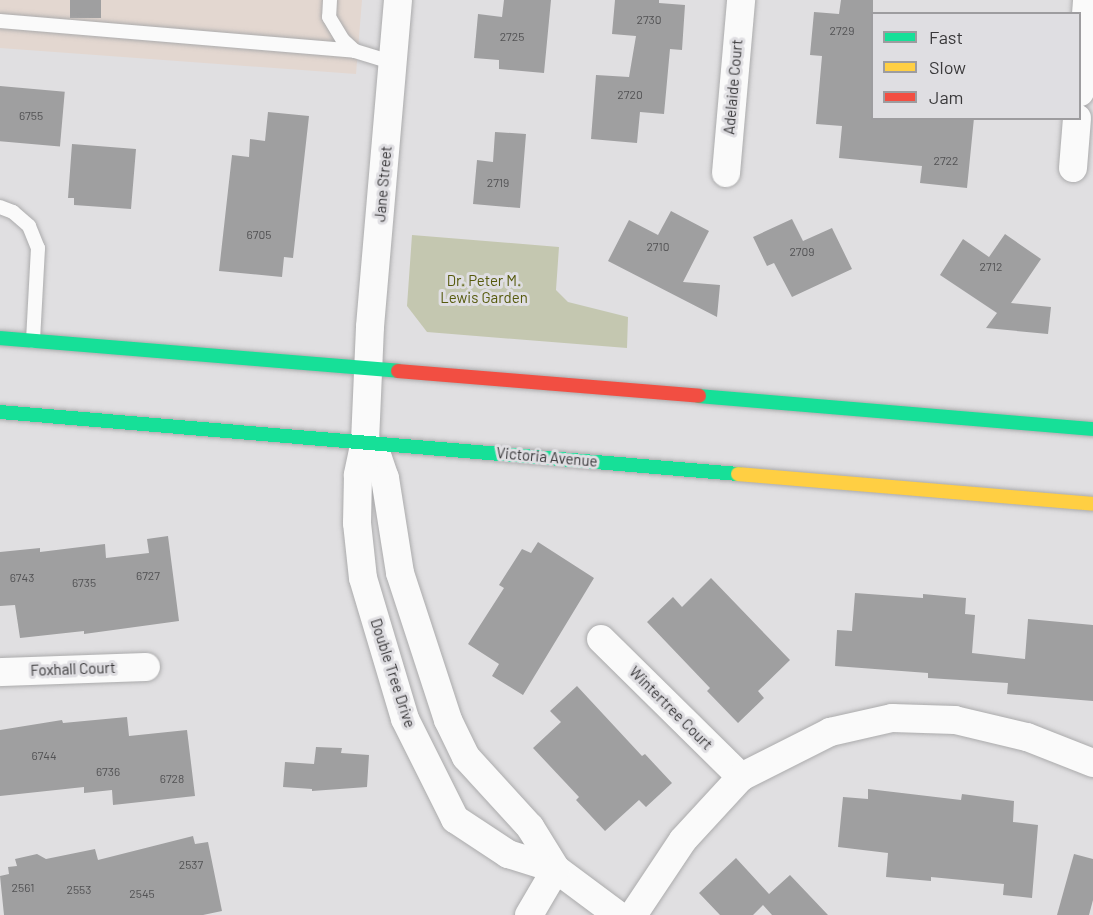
<!DOCTYPE html>
<html>
<head>
<meta charset="utf-8">
<style>
	body { margin:0 }
	#map { position:relative; width:1093px; height:915px; overflow:hidden; background:#e0dfe1; font-family:Barlow,sans-serif }
	div>[style] { position:absolute }
	[style*='--x'] { left:calc(var(--x)*1px); top:calc(var(--y)*1px); width:calc(var(--w)*1px); rotate:calc(var(--a)*1deg) }
	.education>* { inset:0; background:#e3d7d0 }
	.green>* { inset:0; background:#c4c7b0 }
	.building>* { inset:0; background:#9f9fa0; transform-origin:0 0 }
	.roads { filter:drop-shadow(0 0 2px #ababac) drop-shadow(0 0 2px #ababac) }
	.lane>* { height:14px; margin:-7px; padding:0 7px; transform-origin:7px; border-radius:7px; background:#fafafa }
	.street>* { height:28px; margin:-14px; padding:0 14px; transform-origin:14px; border-radius:14px; background:#fafafa }
	.fast>* { height:14px; margin:-7px; padding:0 7px; transform-origin:7px; border-radius:7px; background:#16e098 }
	.slow>* { height:14px; margin:-7px; padding:0 7px; transform-origin:7px; border-radius:7px; background:#ffcf43 }
	.jam>* { height:14px; margin:-7px; padding:0 7px; transform-origin:7px; border-radius:7px; background:#f24e42 }
	span { translate:-50% -50%; white-space:nowrap; text-align:center; line-height:1.15; -webkit-text-stroke:6px #dfdee2; paint-order:stroke }
	.number-label { font-size:12px; color:#525254 }
	.number-label span { -webkit-text-stroke-width:0 }
	.street-label { font-size:15px; color:#39383a }
	.park-label { font-size:15px; color:#565a0d }
	.legend { position:absolute; left:871px; top:12px; width:210px; height:108px; box-sizing:border-box; background:#dfdee2; border:2px solid #9d9c9f; margin:0; padding:8px 10px; list-style:none; font-size:18px; color:#39383a }
	.legend li { display:flex; align-items:center; gap:12px; height:30px }
	.legend b { width:30px; border:2px solid #9d9c9f }
</style>
</head>
<body>
<div id="map">
	<div class="education">
		<div style="clip-path:polygon(0 0,362px 0,356px 74px,0 48px)"></div>
	</div>
	<div class="green">
		<div style="clip-path:polygon(412px 235px,559px 247px,556px 290px,568px 302px,628px 317px,627px 348px,427px 332px,407px 306px)"></div>
	</div>
	<div class="building">
		<div style="left:70px;top:0;width:31px;height:18px"></div>
		<div style="clip-path:polygon(504px 0,551px 0,544px 73px,499px 69px,499px 60px,474px 58px,478px 14px,502px 17px)"></div>
		<div style="clip-path:polygon(615px 0,659px 0,659px 3px,685px 5px,682px 50px,670px 49px,664px 114px,640px 112px,637px 143px,591px 139px,596px 75px,629px 77px,636px 36px,612px 34px)"></div>
		<div style="clip-path:polygon(841px 0,873px 0,873px 118px,974px 118px,967px 188px,920px 183px,922px 166px,839px 158px,842px 126px,816px 124px,822px 56px,810px 55px,814px 12px,839px 14px)"></div>
		<div style="left:0;top:86px;width:65px;height:55px;rotate:5deg"></div>
		<div style="clip-path:polygon(268px 112px,309px 116px,293px 258px,284px 257px,282px 277px,219px 271px,232px 155px,249px 157px,250px 139px,265px 141px)"></div>
		<div style="clip-path:polygon(495px 132px,526px 134px,520px 208px,473px 204px,477px 160px,493px 162px)"></div>
		<div style="clip-path:polygon(72px 144px,136px 149px,131px 209px,74px 205px,74px 198px,68px 198px)"></div>
		<div style="clip-path:polygon(671px 211px,709px 231px,683px 282px,720px 285px,717px 317px,608px 261px,629px 220px,658px 235px)"></div>
		<div style="clip-path:polygon(792px 219px,803px 241px,832px 228px,852px 269px,792px 297px,774px 263px,767px 266px,753px 237px)"></div>
		<div style="clip-path:polygon(1005px 234px,1041px 259px,1011px 303px,1051px 307px,1048px 334px,986px 328px,997px 313px,940px 275px,963px 239px,989px 257px)"></div>
		<div style="clip-path:polygon(168px 536px,179px 621px,84px 634px,84px 631px,20px 638px,15px 605px,0 606px,0 552px,40px 548px,40px 552px,105px 544px,106px 558px,149px 553px,147px 539px)"></div>
		<div style="clip-path:polygon(538px 542px,594px 578px,523px 695px,492px 676px,499px 664px,468px 644px,504px 588px,499px 585px,522px 549px,531px 553px)"></div>
		<div style="clip-path:polygon(711px 578px,790px 660px,758px 691px,764px 698px,738px 723px,707px 691px,710px 688px,647px 622px,673px 597px,682px 607px)"></div>
		<div style="clip-path:polygon(855px 593px,923px 598px,923px 594px,966px 598px,965px 614px,975px 615px,972px 653px,1025px 659px,1028px 619px,1093px 625px,1093px 701px,1007px 694px,1008px 683px,928px 678px,928px 673px,835px 666px,837px 630px,852px 631px)"></div>
		<div style="clip-path:polygon(577px 686px,642px 756px,645px 754px,672px 783px,646px 807px,639px 800px,605px 831px,576px 800px,579px 797px,533px 748px,561px 722px,550px 711px)"></div>
		<div style="clip-path:polygon(127px 717px,129px 736px,187px 730px,195px 796px,113px 805px,112px 790px,84px 793px,84px 787px,0 796px,0 730px,62px 720px,63px 723px)"></div>
		<div style="clip-path:polygon(316px 747px,342px 748px,341px 753px,369px 755px,367px 787px,312px 791px,312px 789px,283px 787px,285px 762px,314px 764px)"></div>
		<div style="clip-path:polygon(868px 789px,961px 800px,962px 794px,1014px 801px,1013px 822px,1038px 825px,1032px 898px,1003px 895px,1004px 884px,931px 877px,931px 881px,886px 877px,888px 853px,838px 847px,843px 797px,868px 799px)"></div>
		<div style="clip-path:polygon(193px 836px,195px 844px,208px 842px,222px 911px,203px 915px,4px 915px,0 876px,9px 874px,8px 867px,17px 866px,15px 859px,37px 854px,46px 859px,95px 849px,98px 860px)"></div>
		<div style="clip-path:polygon(1074px 854px,1093px 859px,1093px 900px,1089px 915px,1057px 915px)"></div>
		<div style="clip-path:polygon(736px 858px,769px 894px,790px 875px,828px 915px,772px 915px,763px 905px,753px 915px,720px 915px,699px 893px)"></div>
	</div>
	<div class="roads">
		<div class="lane">
			<div style="--x:330;--y:0;--w:17;--a:93"></div>
			<div style="--x:329;--y:17;--w:27;--a:59"></div>
			<div style="--x:343;--y:40;--w:16;--a:43"></div>
			<div style="--x:355;--y:51;--w:41;--a:17.1"></div>
			<div style="--x:0;--y:21;--w:356;--a:4.8"></div>
			<div style="--x:0;--y:207;--w:14;--a:21"></div>
			<div style="--x:13;--y:212;--w:21;--a:41"></div>
			<div style="--x:29;--y:226;--w:24;--a:68"></div>
			<div style="--x:38;--y:248;--w:93;--a:93.1"></div>
		</div>
		<div class="street">
			<div style="--x:398;--y:0;--w:328;--a:94.9"></div>
			<div style="--x:370;--y:327;--w:114;--a:92.5"></div>
			<div style="--x:365;--y:441;--w:35;--a:102"></div>
			<div style="--x:358;--y:475;--w:48;--a:91.2"></div>
			<div style="--x:357;--y:523;--w:55;--a:83.8"></div>
			<div style="--x:363;--y:578;--w:147;--a:73.4"></div>
			<div style="--x:405;--y:719;--w:112;--a:63.4"></div>
			<div style="--x:455;--y:819;--w:64;--a:33.4"></div>
			<div style="--x:508;--y:854;--w:50;--a:17.4"></div>
			<div style="--x:556;--y:869;--w:77;--a:36.6"></div>
			<div style="--x:1080;--y:92;--w:92;--a:-85.6"></div>
			<div style="--x:1073;--y:168;--w:50;--a:-85.4"></div>
			<div style="--x:726;--y:173;--w:174;--a:-85"></div>
			<div style="--x:365;--y:441;--w:21;--a:53"></div>
			<div style="--x:378;--y:458;--w:21;--a:71"></div>
			<div style="--x:385;--y:478;--w:96;--a:81"></div>
			<div style="--x:400;--y:573;--w:155;--a:71.9"></div>
			<div style="--x:448;--y:720;--w:41;--a:64.1"></div>
			<div style="--x:466;--y:757;--w:95;--a:47.6"></div>
			<div style="--x:530;--y:827;--w:49;--a:58.2"></div>
			<div style="--x:601;--y:639;--w:197;--a:44.6"></div>
			<div style="--x:0;--y:672;--w:146;--a:-2"></div>
			<div style="--x:529;--y:915;--w:53;--a:-59.6"></div>
			<div style="--x:633;--y:915;--w:90;--a:-56.3"></div>
			<div style="--x:683;--y:840;--w:86;--a:-47.4"></div>
			<div style="--x:741;--y:777;--w:100;--a:-26.8"></div>
			<div style="--x:830;--y:732;--w:64;--a:-12.7"></div>
			<div style="--x:892;--y:718;--w:63;--a:1.8"></div>
			<div style="--x:955;--y:720;--w:74;--a:13.3"></div>
			<div style="--x:1027;--y:737;--w:71;--a:21.5"></div>
		</div>
		<div class="fast">
			<div style="--x:0;--y:338;--w:399;--a:4.7"></div>
			<div style="--x:699;--y:396;--w:395;--a:4.8"></div>
			<div style="--x:0;--y:412;--w:741;--a:4.8"></div>
		</div>
		<div class="slow">
			<div style="--x:738;--y:474;--w:356;--a:4.8"></div>
		</div>
		<div class="jam">
			<div style="--x:398;--y:371;--w:302;--a:4.7"></div>
		</div>
	</div>
	<div class="number-label">
		<span style="left:649px;top:20px">2730</span>
		<span style="left:842px;top:31px">2729</span>
		<span style="left:512px;top:37px">2725</span>
		<span style="left:630px;top:95px">2720</span>
		<span style="left:31px;top:116px">6755</span>
		<span style="left:946px;top:161px">2722</span>
		<span style="left:498px;top:183px">2719</span>
		<span style="left:259px;top:235px">6705</span>
		<span style="left:658px;top:247px">2710</span>
		<span style="left:802px;top:252px">2709</span>
		<span style="left:991px;top:267px">2712</span>
		<span style="left:148px;top:576px">6727</span>
		<span style="left:22px;top:578px">6743</span>
		<span style="left:84px;top:583px">6735</span>
		<span style="left:44px;top:756px">6744</span>
		<span style="left:108px;top:772px">6736</span>
		<span style="left:172px;top:779px">6728</span>
		<span style="left:191px;top:865px">2537</span>
		<span style="left:23px;top:888px">2561</span>
		<span style="left:79px;top:890px">2553</span>
		<span style="left:142px;top:894px">2545</span>
	</div>
	<div class="street-label">
		<span style="left:733px;top:87px;rotate:-85deg">Adelaide Court</span>
		<span style="left:383px;top:184px;rotate:-85deg">Jane Street</span>
		<span style="left:547px;top:457px;rotate:5deg">Victoria Avenue</span>
		<span style="left:73px;top:669px;rotate:-2deg">Foxhall Court</span>
		<span style="left:393px;top:673px;rotate:72deg">Double Tree Drive</span>
		<span style="left:671px;top:708px;rotate:45deg">Wintertree Court</span>
	</div>
	<div class="park-label">
		<span style="left:484px;top:289px">Dr. Peter M.<br>Lewis Garden</span>
	</div>
	<ul class="legend">
	<li><b style="height:8px;background:#16e098"></b>Fast</li>
	<li><b style="height:8px;background:#ffcf43"></b>Slow</li>
	<li><b style="height:8px;background:#f24e42"></b>Jam</li>
	</ul>
</div>
</body>
</html>
